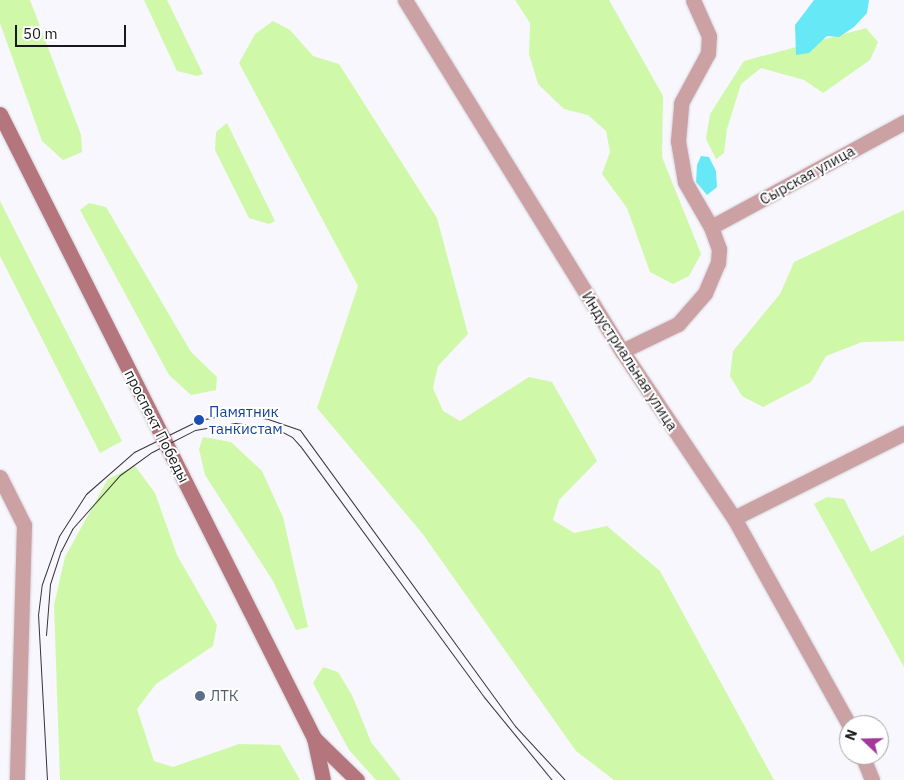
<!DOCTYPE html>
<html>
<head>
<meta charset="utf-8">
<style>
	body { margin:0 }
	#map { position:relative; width:904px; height:780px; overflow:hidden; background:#f8f7fd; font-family:"IBM Plex Sans",sans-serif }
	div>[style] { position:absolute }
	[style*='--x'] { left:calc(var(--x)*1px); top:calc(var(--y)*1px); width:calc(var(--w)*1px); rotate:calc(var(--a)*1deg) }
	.green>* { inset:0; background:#cff8a9 }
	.water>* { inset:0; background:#67e8f7 }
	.roads { filter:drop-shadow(0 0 1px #d4d3d9) drop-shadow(0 0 1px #d4d3d9) }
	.street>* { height:15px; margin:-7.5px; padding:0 7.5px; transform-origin:7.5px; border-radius:7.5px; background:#cca1a4 }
	.secondary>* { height:15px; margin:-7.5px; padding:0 7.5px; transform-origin:7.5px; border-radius:7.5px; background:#b4767c }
	.tram>* { height:1px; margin:-0.5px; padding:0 0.5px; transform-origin:0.5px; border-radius:0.5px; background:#363539 }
	.dots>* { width:14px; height:14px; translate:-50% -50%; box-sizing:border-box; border:2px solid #fff; border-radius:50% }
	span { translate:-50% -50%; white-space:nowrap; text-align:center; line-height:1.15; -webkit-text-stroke:4px #fff; paint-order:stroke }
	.street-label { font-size:15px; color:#19181b }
	.transit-label { font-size:15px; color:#164399 }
	.left { translate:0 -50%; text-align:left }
	.service-label { font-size:15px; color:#4e5e75 }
	.north { position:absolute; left:839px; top:715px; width:50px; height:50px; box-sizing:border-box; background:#fff; border:1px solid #a3a3a4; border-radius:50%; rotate:291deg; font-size:14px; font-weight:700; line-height:20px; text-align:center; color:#19181b }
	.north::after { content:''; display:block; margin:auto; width:18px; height:22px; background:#a43898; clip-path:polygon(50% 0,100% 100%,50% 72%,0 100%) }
	.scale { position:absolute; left:15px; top:25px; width:111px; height:22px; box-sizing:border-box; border:2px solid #19181b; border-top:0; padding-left:6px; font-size:15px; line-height:18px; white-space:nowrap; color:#19181b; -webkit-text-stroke:4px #fff; paint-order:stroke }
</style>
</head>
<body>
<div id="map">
	<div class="green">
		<div style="clip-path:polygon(0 0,30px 0,81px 135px,82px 152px,63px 160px,42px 141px,0 23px)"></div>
		<div style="clip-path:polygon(144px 0,167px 0,203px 74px,197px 76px,177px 71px)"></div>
		<div style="clip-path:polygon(515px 0,609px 0,663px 96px,662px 157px,701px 254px,689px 276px,673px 284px,650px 272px,627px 208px,602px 174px,610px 152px,606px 131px,588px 115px,564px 109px,538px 84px,529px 54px,530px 23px)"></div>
		<div style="clip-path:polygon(273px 21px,290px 30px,313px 56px,339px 64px,437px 218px,468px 334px,438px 366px,433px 388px,443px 411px,460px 421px,529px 377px,552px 382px,597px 461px,559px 500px,553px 520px,574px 533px,607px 526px,660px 571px,774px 780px,614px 780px,576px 751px,422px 533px,317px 408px,358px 286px,239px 63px,255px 34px)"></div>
		<div style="clip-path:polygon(866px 28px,878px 42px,870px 60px,823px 93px,804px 80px,761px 68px,741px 84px,727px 129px,724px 153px,716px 159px,706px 139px,710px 114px,744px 61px)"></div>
		<div style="clip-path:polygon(227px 123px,275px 221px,269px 224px,249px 218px,215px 150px,216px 132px)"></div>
		<div style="clip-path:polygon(0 201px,122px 441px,100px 453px,0 256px)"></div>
		<div style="clip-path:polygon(89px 203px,106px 207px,191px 352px,217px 377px,216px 390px,191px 395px,169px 375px,80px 210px)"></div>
		<div style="clip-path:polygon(904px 210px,904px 341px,862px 342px,826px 356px,811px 382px,763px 407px,742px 396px,730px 376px,733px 351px,780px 294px,794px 262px)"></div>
		<div style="clip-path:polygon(203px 437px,231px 442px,262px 471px,283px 517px,308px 627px,296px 630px,273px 581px,205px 475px,199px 449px)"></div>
		<div style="clip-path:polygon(135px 466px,155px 493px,177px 555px,217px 625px,213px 646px,156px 684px,137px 709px,154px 761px,173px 767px,239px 744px,280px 745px,300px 780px,60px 780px,54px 605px,65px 557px,108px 479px)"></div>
		<div style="clip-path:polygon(827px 497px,844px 499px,871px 552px,904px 535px,904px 667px,814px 504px)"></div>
		<div style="clip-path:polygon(323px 667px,338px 672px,352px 695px,371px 742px,401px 780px,376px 780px,349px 750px,313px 683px)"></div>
	</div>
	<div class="water">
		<div style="clip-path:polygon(814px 0,869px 0,867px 13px,854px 27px,839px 37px,827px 36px,809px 53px,796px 55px,795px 25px)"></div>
		<div style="clip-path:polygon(701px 156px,709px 157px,716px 171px,717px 187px,707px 195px,696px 182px,697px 165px)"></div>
	</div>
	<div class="roads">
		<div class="street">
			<div style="--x:405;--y:0;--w:413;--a:58.3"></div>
			<div style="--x:622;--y:351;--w:201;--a:56.2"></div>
			<div style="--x:734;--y:518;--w:237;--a:60.9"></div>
			<div style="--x:711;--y:227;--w:220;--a:-28.5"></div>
			<div style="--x:622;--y:351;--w:62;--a:-25.7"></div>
			<div style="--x:678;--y:324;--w:41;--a:-48.9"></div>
			<div style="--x:705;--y:293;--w:33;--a:-67"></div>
			<div style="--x:718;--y:263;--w:14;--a:-86"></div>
			<div style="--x:719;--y:249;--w:23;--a:-110"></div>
			<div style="--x:711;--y:227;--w:52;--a:-120"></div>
			<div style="--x:685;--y:182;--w:42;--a:-99.7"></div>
			<div style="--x:678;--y:141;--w:38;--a:-85"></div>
			<div style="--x:681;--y:103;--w:57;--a:-61.6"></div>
			<div style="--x:708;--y:53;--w:17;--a:-87"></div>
			<div style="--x:709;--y:36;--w:39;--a:-114"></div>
			<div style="--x:0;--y:477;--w:54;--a:63.4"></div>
			<div style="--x:24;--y:525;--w:255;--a:91.6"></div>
			<div style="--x:734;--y:518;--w:190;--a:-26.6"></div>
			<div style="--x:862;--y:755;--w:27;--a:68"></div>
		</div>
		<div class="secondary">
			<div style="--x:0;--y:114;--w:699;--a:63.29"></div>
			<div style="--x:314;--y:738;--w:43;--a:77.9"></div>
			<div style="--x:314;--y:738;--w:60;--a:44.3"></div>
		</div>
	</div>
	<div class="tram">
		<div style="--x:46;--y:635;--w:51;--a:-85.5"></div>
		<div style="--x:50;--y:584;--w:35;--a:-72"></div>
		<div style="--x:61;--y:551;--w:25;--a:-63"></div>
		<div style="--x:72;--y:529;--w:72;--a:-48.4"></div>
		<div style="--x:120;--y:475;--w:39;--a:-36"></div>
		<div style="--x:152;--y:452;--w:48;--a:-27.1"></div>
		<div style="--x:195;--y:430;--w:41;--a:-9.9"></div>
		<div style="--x:235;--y:423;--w:40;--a:7.1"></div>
		<div style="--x:275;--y:428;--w:19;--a:28"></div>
		<div style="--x:292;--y:437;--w:13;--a:48"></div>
		<div style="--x:301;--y:447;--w:310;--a:53.8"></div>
		<div style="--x:484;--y:697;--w:107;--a:50.7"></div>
		<div style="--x:47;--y:780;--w:165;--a:-93.1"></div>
		<div style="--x:38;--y:615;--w:31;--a:-83"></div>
		<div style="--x:42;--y:584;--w:51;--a:-70.5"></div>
		<div style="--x:59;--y:536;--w:50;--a:-57.3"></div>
		<div style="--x:86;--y:494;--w:64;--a:-41.2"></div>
		<div style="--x:134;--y:452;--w:72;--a:-26.2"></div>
		<div style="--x:199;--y:420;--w:36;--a:-10"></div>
		<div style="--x:234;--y:414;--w:34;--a:8"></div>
		<div style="--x:268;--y:419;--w:34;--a:19"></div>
		<div style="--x:300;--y:430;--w:366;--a:54"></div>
		<div style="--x:515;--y:726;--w:74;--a:47.2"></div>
	</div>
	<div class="dots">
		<div style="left:199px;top:420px;background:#1a4fb4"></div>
		<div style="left:200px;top:696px;background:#5c6f8a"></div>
	</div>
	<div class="street-label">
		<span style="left:807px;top:175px;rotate:-29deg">Сырская улица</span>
		<span style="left:630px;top:361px;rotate:57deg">Индустриальная улица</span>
		<span style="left:157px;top:426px;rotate:63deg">проспект Победы</span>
	</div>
	<div class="transit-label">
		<span class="left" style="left:209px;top:420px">Памятник<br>танкистам</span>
	</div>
	<div class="service-label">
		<span class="left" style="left:210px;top:696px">ЛТК</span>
	</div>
	<div class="north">N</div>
	<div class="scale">50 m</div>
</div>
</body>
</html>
